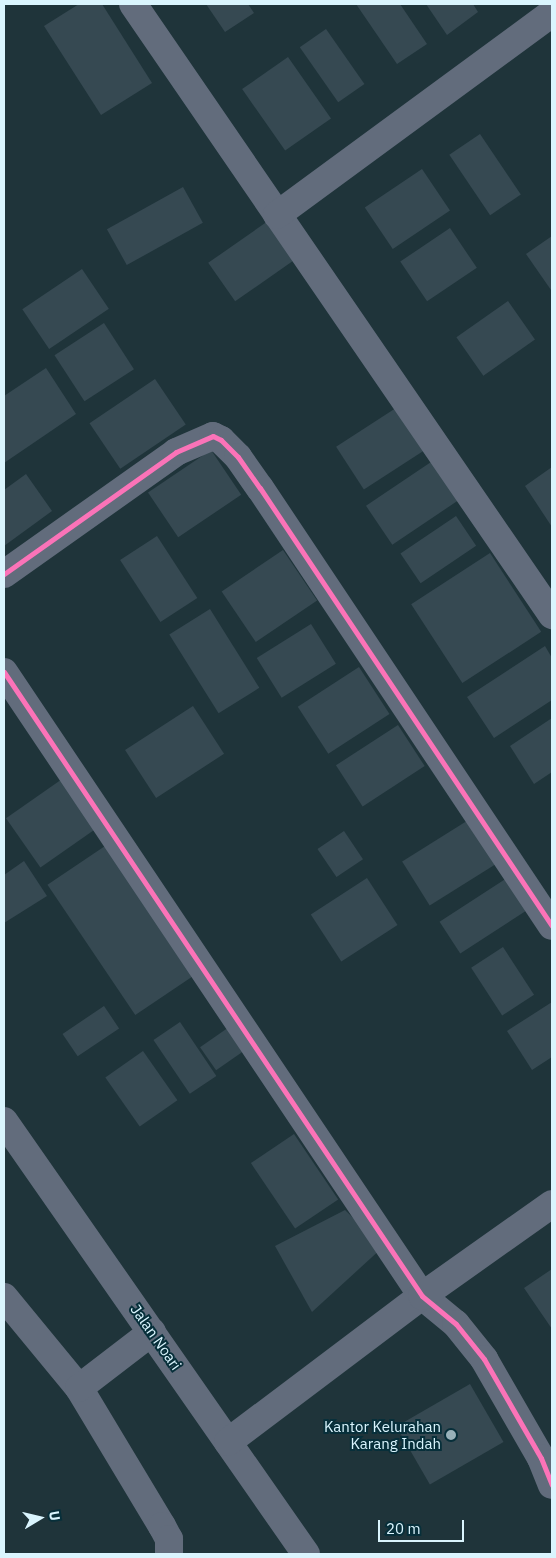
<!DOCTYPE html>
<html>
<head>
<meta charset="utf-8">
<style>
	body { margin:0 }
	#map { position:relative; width:556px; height:1558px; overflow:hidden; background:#1f343a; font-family:"IBM Plex Sans",sans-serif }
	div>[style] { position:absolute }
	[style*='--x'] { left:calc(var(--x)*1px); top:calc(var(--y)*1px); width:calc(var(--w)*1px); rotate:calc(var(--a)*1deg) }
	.building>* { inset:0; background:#364952; transform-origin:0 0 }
	.minor>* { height:28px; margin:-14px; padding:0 14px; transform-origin:14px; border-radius:14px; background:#626c7c }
	.cycleway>* { height:5px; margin:-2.5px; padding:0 2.5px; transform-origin:2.5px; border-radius:2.5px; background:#fb73b8 }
	.dots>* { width:14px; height:14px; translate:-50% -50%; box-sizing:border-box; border:2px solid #072f3a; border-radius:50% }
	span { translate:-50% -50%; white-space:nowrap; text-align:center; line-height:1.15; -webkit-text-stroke:4px #072f3a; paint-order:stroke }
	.street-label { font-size:15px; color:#daf5fe }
	.poi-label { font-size:15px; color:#daf5fe }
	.right { translate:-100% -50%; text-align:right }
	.frame { position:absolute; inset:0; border:5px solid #daf5fe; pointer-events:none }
	.north { position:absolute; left:15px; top:1493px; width:50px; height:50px; -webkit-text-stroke:4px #072f3a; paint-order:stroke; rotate:81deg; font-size:14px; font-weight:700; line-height:20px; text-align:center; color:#daf5fe }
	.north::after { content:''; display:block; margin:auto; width:18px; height:22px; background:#daf5fe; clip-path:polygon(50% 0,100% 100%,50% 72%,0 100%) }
	.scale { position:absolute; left:378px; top:1520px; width:86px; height:22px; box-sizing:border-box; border:2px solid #daf5fe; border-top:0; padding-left:6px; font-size:15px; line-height:18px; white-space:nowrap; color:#daf5fe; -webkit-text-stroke:4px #072f3a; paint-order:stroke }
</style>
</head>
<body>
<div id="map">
	<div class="building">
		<div style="clip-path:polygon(79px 4px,102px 4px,152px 83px,101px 115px,44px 26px)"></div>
		<div style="clip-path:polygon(206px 4px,248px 4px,254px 13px,225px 32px)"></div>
		<div style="clip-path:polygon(356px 4px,400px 4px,427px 44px,397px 64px)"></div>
		<div style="clip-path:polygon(426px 4px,473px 4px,478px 12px,447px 35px)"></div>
		<div style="left:326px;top:29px;width:67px;height:32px;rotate:55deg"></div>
		<div style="left:288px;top:57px;width:75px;height:56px;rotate:55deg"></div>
		<div style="left:480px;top:134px;width:73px;height:37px;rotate:56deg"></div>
		<div style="left:422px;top:169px;width:50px;height:69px;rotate:56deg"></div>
		<div style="left:183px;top:187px;width:41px;height:87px;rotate:61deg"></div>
		<div style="left:268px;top:221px;width:47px;height:73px;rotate:55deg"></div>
		<div style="left:450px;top:228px;width:48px;height:60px;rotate:56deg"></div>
		<div style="clip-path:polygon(552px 236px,552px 289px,551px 290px,526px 254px)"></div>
		<div style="left:82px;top:269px;width:48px;height:72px;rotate:56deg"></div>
		<div style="left:508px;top:301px;width:47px;height:63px;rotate:55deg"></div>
		<div style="left:104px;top:323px;width:55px;height:59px;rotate:57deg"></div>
		<div style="clip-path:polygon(46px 368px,76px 414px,4px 463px,4px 396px)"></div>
		<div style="left:155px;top:379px;width:55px;height:79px;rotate:56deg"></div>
		<div style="left:399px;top:406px;width:51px;height:75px;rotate:57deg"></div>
		<div style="left:211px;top:450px;width:54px;height:76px;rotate:56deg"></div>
		<div style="left:434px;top:460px;width:47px;height:82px;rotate:56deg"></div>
		<div style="clip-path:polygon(552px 467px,552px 527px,525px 486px)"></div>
		<div style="clip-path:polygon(26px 474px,52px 511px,4px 546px,4px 490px)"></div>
		<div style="left:456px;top:516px;width:36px;height:67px;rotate:56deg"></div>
		<div style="left:157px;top:536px;width:74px;height:44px;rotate:57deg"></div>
		<div style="left:283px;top:550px;width:61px;height:74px;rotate:56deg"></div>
		<div style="left:490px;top:553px;width:94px;height:94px;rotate:57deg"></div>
		<div style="left:210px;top:609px;width:93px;height:48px;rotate:58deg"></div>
		<div style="left:311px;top:624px;width:47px;height:64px;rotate:58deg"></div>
		<div style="clip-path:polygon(545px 646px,552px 658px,552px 700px,494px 738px,467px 697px)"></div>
		<div style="left:359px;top:667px;width:56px;height:73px;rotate:57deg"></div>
		<div style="left:193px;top:706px;width:57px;height:81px;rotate:57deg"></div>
		<div style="clip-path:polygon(552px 718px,552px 772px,534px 784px,510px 746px)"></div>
		<div style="left:398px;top:725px;width:49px;height:74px;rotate:57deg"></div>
		<div style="left:65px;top:777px;width:60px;height:72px;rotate:55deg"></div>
		<div style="left:470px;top:819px;width:52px;height:80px;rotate:58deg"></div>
		<div style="left:344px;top:831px;width:34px;height:32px;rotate:56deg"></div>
		<div style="left:108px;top:844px;width:157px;height:73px;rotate:56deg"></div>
		<div style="clip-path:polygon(24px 861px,47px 896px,4px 923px,4px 875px)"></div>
		<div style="left:510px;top:876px;width:38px;height:84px;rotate:57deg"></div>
		<div style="left:367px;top:878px;width:56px;height:67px;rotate:57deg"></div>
		<div style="left:503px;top:947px;width:57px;height:38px;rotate:57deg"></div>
		<div style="clip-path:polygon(552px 1002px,552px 1057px,532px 1070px,507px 1031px)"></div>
		<div style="left:104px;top:1006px;width:27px;height:50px;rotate:56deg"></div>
		<div style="left:180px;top:1022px;width:65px;height:32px;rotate:56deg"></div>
		<div style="left:232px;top:1025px;width:28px;height:39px;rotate:55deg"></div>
		<div style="left:143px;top:1051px;width:60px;height:46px;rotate:55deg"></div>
		<div style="left:294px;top:1134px;width:79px;height:52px;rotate:56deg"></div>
		<div style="clip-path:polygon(345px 1210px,383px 1247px,312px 1312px,275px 1246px)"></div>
		<div style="clip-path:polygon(552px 1269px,552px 1329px,524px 1288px)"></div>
		<div style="left:470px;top:1384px;width:67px;height:85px;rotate:60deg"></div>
	</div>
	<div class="minor">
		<div style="--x:133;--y:4;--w:741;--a:55.56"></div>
		<div style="--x:277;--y:215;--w:341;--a:-36.3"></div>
		<div style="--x:4;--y:574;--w:211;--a:-35.3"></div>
		<div style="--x:176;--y:452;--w:40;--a:-23.4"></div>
		<div style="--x:213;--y:436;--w:9;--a:27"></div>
		<div style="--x:221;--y:440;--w:24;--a:45"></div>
		<div style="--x:238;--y:457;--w:38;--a:55"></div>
		<div style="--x:260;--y:488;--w:526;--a:56.31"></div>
		<div style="--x:4;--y:672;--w:751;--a:56.18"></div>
		<div style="--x:422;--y:1296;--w:44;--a:39.5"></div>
		<div style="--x:456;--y:1324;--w:45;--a:51.3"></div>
		<div style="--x:484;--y:1359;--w:114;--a:60.1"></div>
		<div style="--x:541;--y:1458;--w:29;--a:68"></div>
		<div style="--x:4;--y:1121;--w:528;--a:55.11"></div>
		<div style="--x:4;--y:1297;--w:118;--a:50.5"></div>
		<div style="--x:79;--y:1388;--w:161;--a:59"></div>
		<div style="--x:162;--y:1526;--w:15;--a:62"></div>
		<div style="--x:169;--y:1539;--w:15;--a:90"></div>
		<div style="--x:79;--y:1388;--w:92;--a:-37.5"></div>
		<div style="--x:228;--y:1442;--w:243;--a:-37"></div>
		<div style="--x:422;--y:1296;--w:159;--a:-35.3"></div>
	</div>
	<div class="cycleway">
		<div style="--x:4;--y:574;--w:211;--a:-35.3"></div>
		<div style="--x:176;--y:452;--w:40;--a:-23.4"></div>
		<div style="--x:213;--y:436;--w:9;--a:27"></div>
		<div style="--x:221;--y:440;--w:24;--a:45"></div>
		<div style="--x:238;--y:457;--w:38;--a:55"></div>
		<div style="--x:260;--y:488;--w:526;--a:56.31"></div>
		<div style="--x:4;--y:672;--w:751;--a:56.18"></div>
		<div style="--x:422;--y:1296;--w:44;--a:39.5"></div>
		<div style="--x:456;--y:1324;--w:45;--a:51.3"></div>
		<div style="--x:484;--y:1359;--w:114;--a:60.1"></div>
		<div style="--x:541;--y:1458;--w:29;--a:68"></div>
	</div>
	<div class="dots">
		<div style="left:451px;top:1435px;background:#99b1b9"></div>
	</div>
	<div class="street-label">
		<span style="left:156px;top:1337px;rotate:55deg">Jalan Noari</span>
	</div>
	<div class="poi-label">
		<span class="right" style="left:441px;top:1435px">Kantor Kelurahan<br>Karang Indah</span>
	</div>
	<div class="frame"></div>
	<div class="north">U</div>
	<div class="scale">20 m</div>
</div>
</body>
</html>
